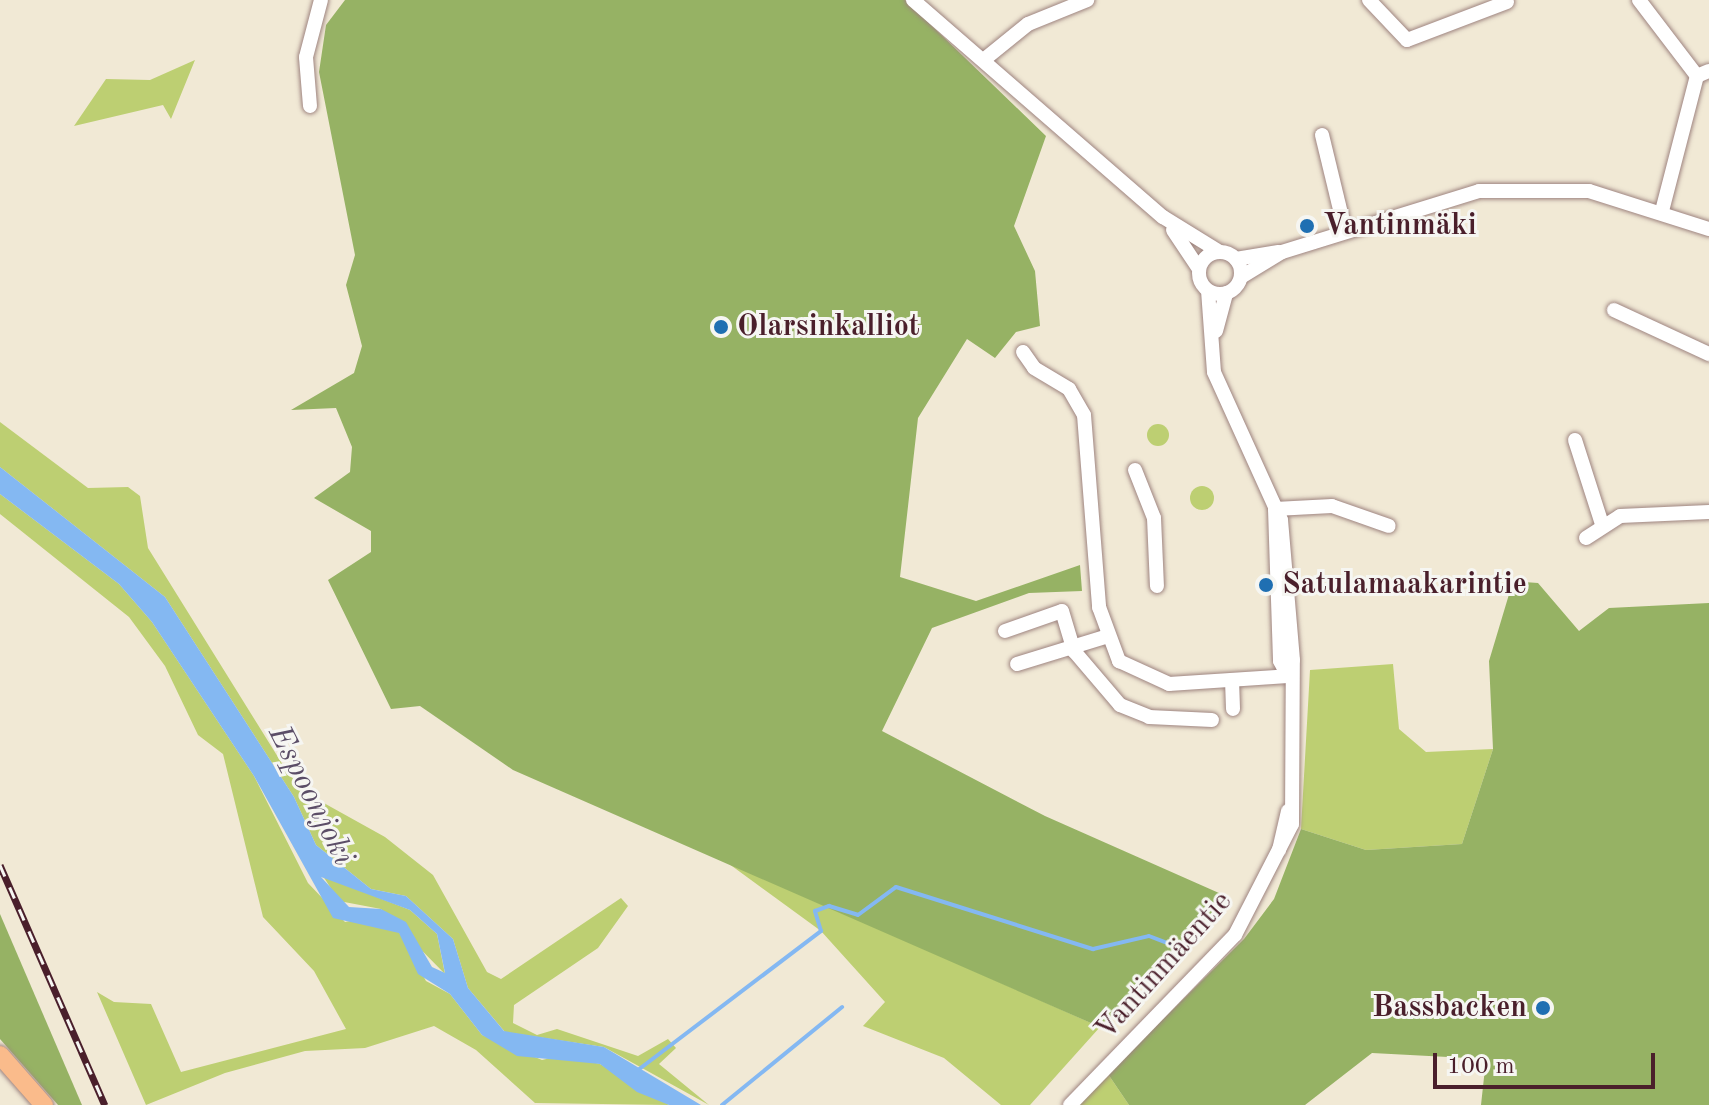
<!DOCTYPE html>
<html>
<head>
<meta charset="utf-8">
<style>
	body { margin:0 }
	#map { position:relative; width:1709px; height:1105px; overflow:hidden; background:#f1e9d5; font-family:"Old Standard TT",serif }
	div>[style] { position:absolute }
	[style*='--x'] { left:calc(var(--x)*1px); top:calc(var(--y)*1px); width:calc(var(--w)*1px); rotate:calc(var(--a)*1deg) }
	.green>* { inset:0; background:#bdcf72 }
	.round { border-radius:50% }
	.forest>* { inset:0; background:#96b264 }
	.water>* { inset:0; background:#84b8f2 }
	.stream>* { height:4px; margin:-2px; padding:0 2px; transform-origin:2px; border-radius:2px; background:#84b8f2 }
	.roads { filter:drop-shadow(0 0 2px #9e8480) drop-shadow(0 0 2px #9e8480) }
	.minor>* { height:14px; margin:-7px; padding:0 7px; transform-origin:7px; border-radius:7px; background:#fff }
	.minor>.ring { margin:-7px; padding:0; box-sizing:content-box; background:none; border:14px solid #fff; border-radius:50% }
	.major>* { height:18px; margin:-9px; padding:0 9px; transform-origin:9px; border-radius:9px; background:#fabb8b }
	.rail>* { height:7px; margin-top:-3.5px; transform-origin:0; background:repeating-linear-gradient(90deg,#f6f6f2 0 12px,#4a1f2b 0 24px); box-sizing:border-box; border-block:2px solid #4a1f2b }
	.dots>* { width:22px; height:22px; translate:-50% -50%; box-sizing:border-box; border:4px solid #f6f6f2; border-radius:50% }
	span { translate:-50% -50%; white-space:nowrap; text-align:center; line-height:1.15; -webkit-text-stroke:6px #f6f6f2; paint-order:stroke }
	.poi-label { font-size:30px; color:#4a1f2b; font-weight:700 }
	.left { translate:0 -50%; text-align:left }
	.right { translate:-100% -50%; text-align:right }
	.street-label { font-size:30px; color:#4a1f2b }
	.water-label { font-size:32px; color:#5b4d67; font-style:italic }
	.scale { position:absolute; left:1433px; top:1053px; width:222px; height:36px; box-sizing:border-box; border:4px solid #4a1f2b; border-top:0; padding-left:10px; font-size:24px; line-height:28px; white-space:nowrap; color:#4a1f2b; -webkit-text-stroke:6px #f6f6f2; paint-order:stroke }
</style>
</head>
<body>
<div id="map">
	<div class="green">
		<div style="clip-path:polygon(195px 60px,171px 119px,163px 105px,74px 126px,106px 79px,150px 80px)"></div>
		<div style="clip-path:polygon(0 422px,88px 488px,128px 487px,140px 496px,148px 548px,286px 770px,304px 792px,385px 837px,433px 875px,487px 972px,501px 979px,621px 898px,628px 906px,598px 948px,514px 1005px,513px 1023px,537px 1035px,557px 1029px,638px 1056px,668px 1039px,676px 1048px,659px 1064px,709px 1105px,604px 1047px,505px 1032px,468px 988px,453px 939px,406px 896px,371px 889px,316px 845px,294px 797px,165px 597px,0 467px)"></div>
		<div class="round" style="left:1147px;top:424px;width:22px;height:22px"></div>
		<div class="round" style="left:1190px;top:486px;width:24px;height:24px"></div>
		<div style="clip-path:polygon(0 494px,119px 584px,152px 622px,254px 776px,308px 883px,345px 922px,360px 919px,399px 932px,426px 981px,450px 994px,482px 1035px,542px 1060px,563px 1055px,600px 1064px,669px 1105px,535px 1103px,476px 1050px,434px 1026px,365px 1048px,305px 1051px,225px 1073px,146px 1105px,97px 992px,114px 1002px,151px 1004px,181px 1072px,346px 1029px,314px 971px,263px 917px,223px 754px,198px 735px,165px 666px,129px 617px,0 514px)"></div>
		<div style="clip-path:polygon(1393px 664px,1399px 729px,1426px 752px,1493px 749px,1462px 844px,1366px 850px,1301px 829px,1310px 670px)"></div>
		<div style="clip-path:polygon(721px 858px,1100px 1027px,1030px 1105px,1001px 1105px,944px 1058px,863px 1026px,885px 1002px,821px 931px)"></div>
		<div style="clip-path:polygon(323px 876px,410px 910px,437px 934px,445px 974px,381px 909px,339px 901px)"></div>
		<div style="clip-path:polygon(1108px 1074px,1129px 1105px,1078px 1105px)"></div>
	</div>
	<div class="forest">
		<div style="clip-path:polygon(345px 0,905px 0,1046px 136px,1014px 226px,1035px 271px,1040px 326px,1016px 332px,995px 358px,967px 339px,918px 418px,900px 577px,976px 601px,1080px 565px,1082px 591px,1029px 593px,932px 628px,882px 731px,1045px 816px,1228px 897px,1100px 1027px,513px 770px,420px 706px,391px 709px,328px 580px,371px 552px,371px 531px,314px 498px,350px 472px,352px 447px,336px 408px,291px 410px,354px 373px,362px 346px,346px 285px,355px 255px,319px 72px,326px 25px)"></div>
		<div style="clip-path:polygon(1513px 581px,1538px 583px,1579px 631px,1609px 608px,1709px 603px,1709px 1105px,1481px 1105px,1486px 1059px,1372px 1053px,1305px 1105px,1129px 1105px,1108px 1074px,1244px 939px,1274px 899px,1301px 829px,1366px 850px,1462px 844px,1493px 749px,1489px 661px)"></div>
		<div style="clip-path:polygon(0 914px,82px 1105px,58px 1105px,0 1039px)"></div>
	</div>
	<div class="water">
		<div style="clip-path:polygon(evenodd,0 467px,165px 597px,294px 797px,316px 845px,371px 889px,406px 896px,453px 939px,468px 988px,504px 1031px,604px 1047px,701px 1105px,669px 1105px,637px 1092px,600px 1064px,517px 1056px,482px 1035px,450px 994px,418px 974px,399px 933px,333px 918px,254px 776px,152px 622px,119px 584px,0 494px,0 467px,321px 877px,410px 910px,437px 934px,445px 973px,432px 967px,406px 922px,381px 909px,349px 907px,321px 877px)"></div>
	</div>
	<div class="stream">
		<div style="--x:638;--y:1070;--w:230;--a:-37.2"></div>
		<div style="--x:821;--y:931;--w:21;--a:-107"></div>
		<div style="--x:815;--y:911;--w:15;--a:-20"></div>
		<div style="--x:829;--y:906;--w:30;--a:17"></div>
		<div style="--x:858;--y:915;--w:47;--a:-36.4"></div>
		<div style="--x:896;--y:887;--w:207;--a:17.5"></div>
		<div style="--x:1093;--y:949;--w:57;--a:-13.1"></div>
		<div style="--x:1149;--y:936;--w:22;--a:21"></div>
		<div style="--x:722;--y:1105;--w:155;--a:-39.2"></div>
	</div>
	<div class="roads">
		<div class="minor">
			<div style="--x:913;--y:0;--w:331;--a:41"></div>
			<div style="--x:1163;--y:217;--w:67;--a:31.6"></div>
			<div style="--x:1369;--y:0;--w:55;--a:46.5"></div>
			<div style="--x:1407;--y:40;--w:107;--a:-20.8"></div>
			<div style="--x:1639;--y:0;--w:96;--a:52.7"></div>
			<div style="--x:986;--y:58;--w:54;--a:-39"></div>
			<div style="--x:1028;--y:24;--w:64;--a:-22.1"></div>
			<div style="--x:310;--y:106;--w:49;--a:-94.7"></div>
			<div style="--x:306;--y:57;--w:59;--a:-75.3"></div>
			<div style="--x:1322;--y:135;--w:98;--a:76.4"></div>
			<div style="--x:1662;--y:211;--w:139;--a:-75.5"></div>
			<div style="--x:1697;--y:76;--w:13;--a:-23"></div>
			<div style="--x:1173;--y:230;--w:47;--a:56.3"></div>
			<div class="ring" style="left:1199px;top:252px;width:28px;height:28px"></div>
			<div style="--x:1236;--y:259;--w:43;--a:-9.5"></div>
			<div style="--x:1241;--y:277;--w:48;--a:-31.4"></div>
			<div style="--x:1282;--y:252;--w:206;--a:-17.2"></div>
			<div style="--x:1479;--y:191;--w:110;--a:0"></div>
			<div style="--x:1589;--y:191;--w:126;--a:17.6"></div>
			<div style="--x:1614;--y:310;--w:105;--a:24.9"></div>
			<div style="--x:1216;--y:331;--w:39;--a:-75"></div>
			<div style="--x:1023;--y:352;--w:19;--a:55"></div>
			<div style="--x:1034;--y:368;--w:41;--a:31"></div>
			<div style="--x:1069;--y:389;--w:30;--a:60"></div>
			<div style="--x:1084;--y:415;--w:193;--a:85.5"></div>
			<div style="--x:1099;--y:607;--w:58;--a:69.7"></div>
			<div style="--x:1119;--y:661;--w:55;--a:24.7"></div>
			<div style="--x:1169;--y:684;--w:119;--a:-3.8"></div>
			<div style="--x:1575;--y:440;--w:88;--a:72.2"></div>
			<div style="--x:1135;--y:470;--w:52;--a:68.4"></div>
			<div style="--x:1154;--y:518;--w:68;--a:87.5"></div>
			<div style="--x:1275;--y:509;--w:152;--a:88.1"></div>
			<div style="--x:1280;--y:661;--w:17;--a:62"></div>
			<div style="--x:1275;--y:509;--w:57;--a:-3"></div>
			<div style="--x:1332;--y:506;--w:60;--a:19.3"></div>
			<div style="--x:1586;--y:538;--w:40;--a:-32.9"></div>
			<div style="--x:1620;--y:516;--w:89;--a:-2.6"></div>
			<div style="--x:1005;--y:631;--w:60;--a:-19.3"></div>
			<div style="--x:1062;--y:611;--w:42;--a:73.3"></div>
			<div style="--x:1074;--y:651;--w:71;--a:49.6"></div>
			<div style="--x:1120;--y:705;--w:31;--a:22"></div>
			<div style="--x:1149;--y:717;--w:63;--a:2.7"></div>
			<div style="--x:1017;--y:664;--w:92;--a:-17.1"></div>
			<div style="--x:1232;--y:680;--w:29;--a:88"></div>
			<div style="--x:1279;--y:850;--w:40;--a:-77"></div>
			<div style="--x:1070;--y:1105;--w:237;--a:-45.9"></div>
			<div style="--x:1235;--y:935;--w:125;--a:-62.8"></div>
			<div style="--x:1292;--y:824;--w:164;--a:-89.7"></div>
			<div style="--x:1293;--y:660;--w:141;--a:-94.9"></div>
			<div style="--x:1281;--y:520;--w:162;--a:-114.4"></div>
			<div style="--x:1214;--y:372;--w:81;--a:-94.2"></div>
		</div>
		<div class="major">
			<div style="--x:0;--y:1055;--w:67;--a:48.7"></div>
		</div>
	</div>
	<div class="rail">
		<div style="--x:0;--y:865;--w:262;--a:66.4"></div>
	</div>
	<div class="dots">
		<div style="left:1307px;top:226px;background:#1f6fb2"></div>
		<div style="left:721px;top:327px;background:#1f6fb2"></div>
		<div style="left:1266px;top:585px;background:#1f6fb2"></div>
		<div style="left:1543px;top:1008px;background:#1f6fb2"></div>
	</div>
	<div class="poi-label">
		<span class="left" style="left:1323px;top:226px">Vantinmäki</span>
		<span class="left" style="left:737px;top:327px">Olarsinkalliot</span>
		<span class="left" style="left:1282px;top:585px">Satulamaakarintie</span>
		<span class="right" style="left:1527px;top:1008px">Bassbacken</span>
	</div>
	<div class="street-label">
		<span style="left:1164px;top:966px;rotate:-48deg">Vantinmäentie</span>
	</div>
	<div class="water-label">
		<span style="left:310px;top:796px;rotate:63deg">Espoonjoki</span>
	</div>
	<div class="scale">100 m</div>
</div>
</body>
</html>
